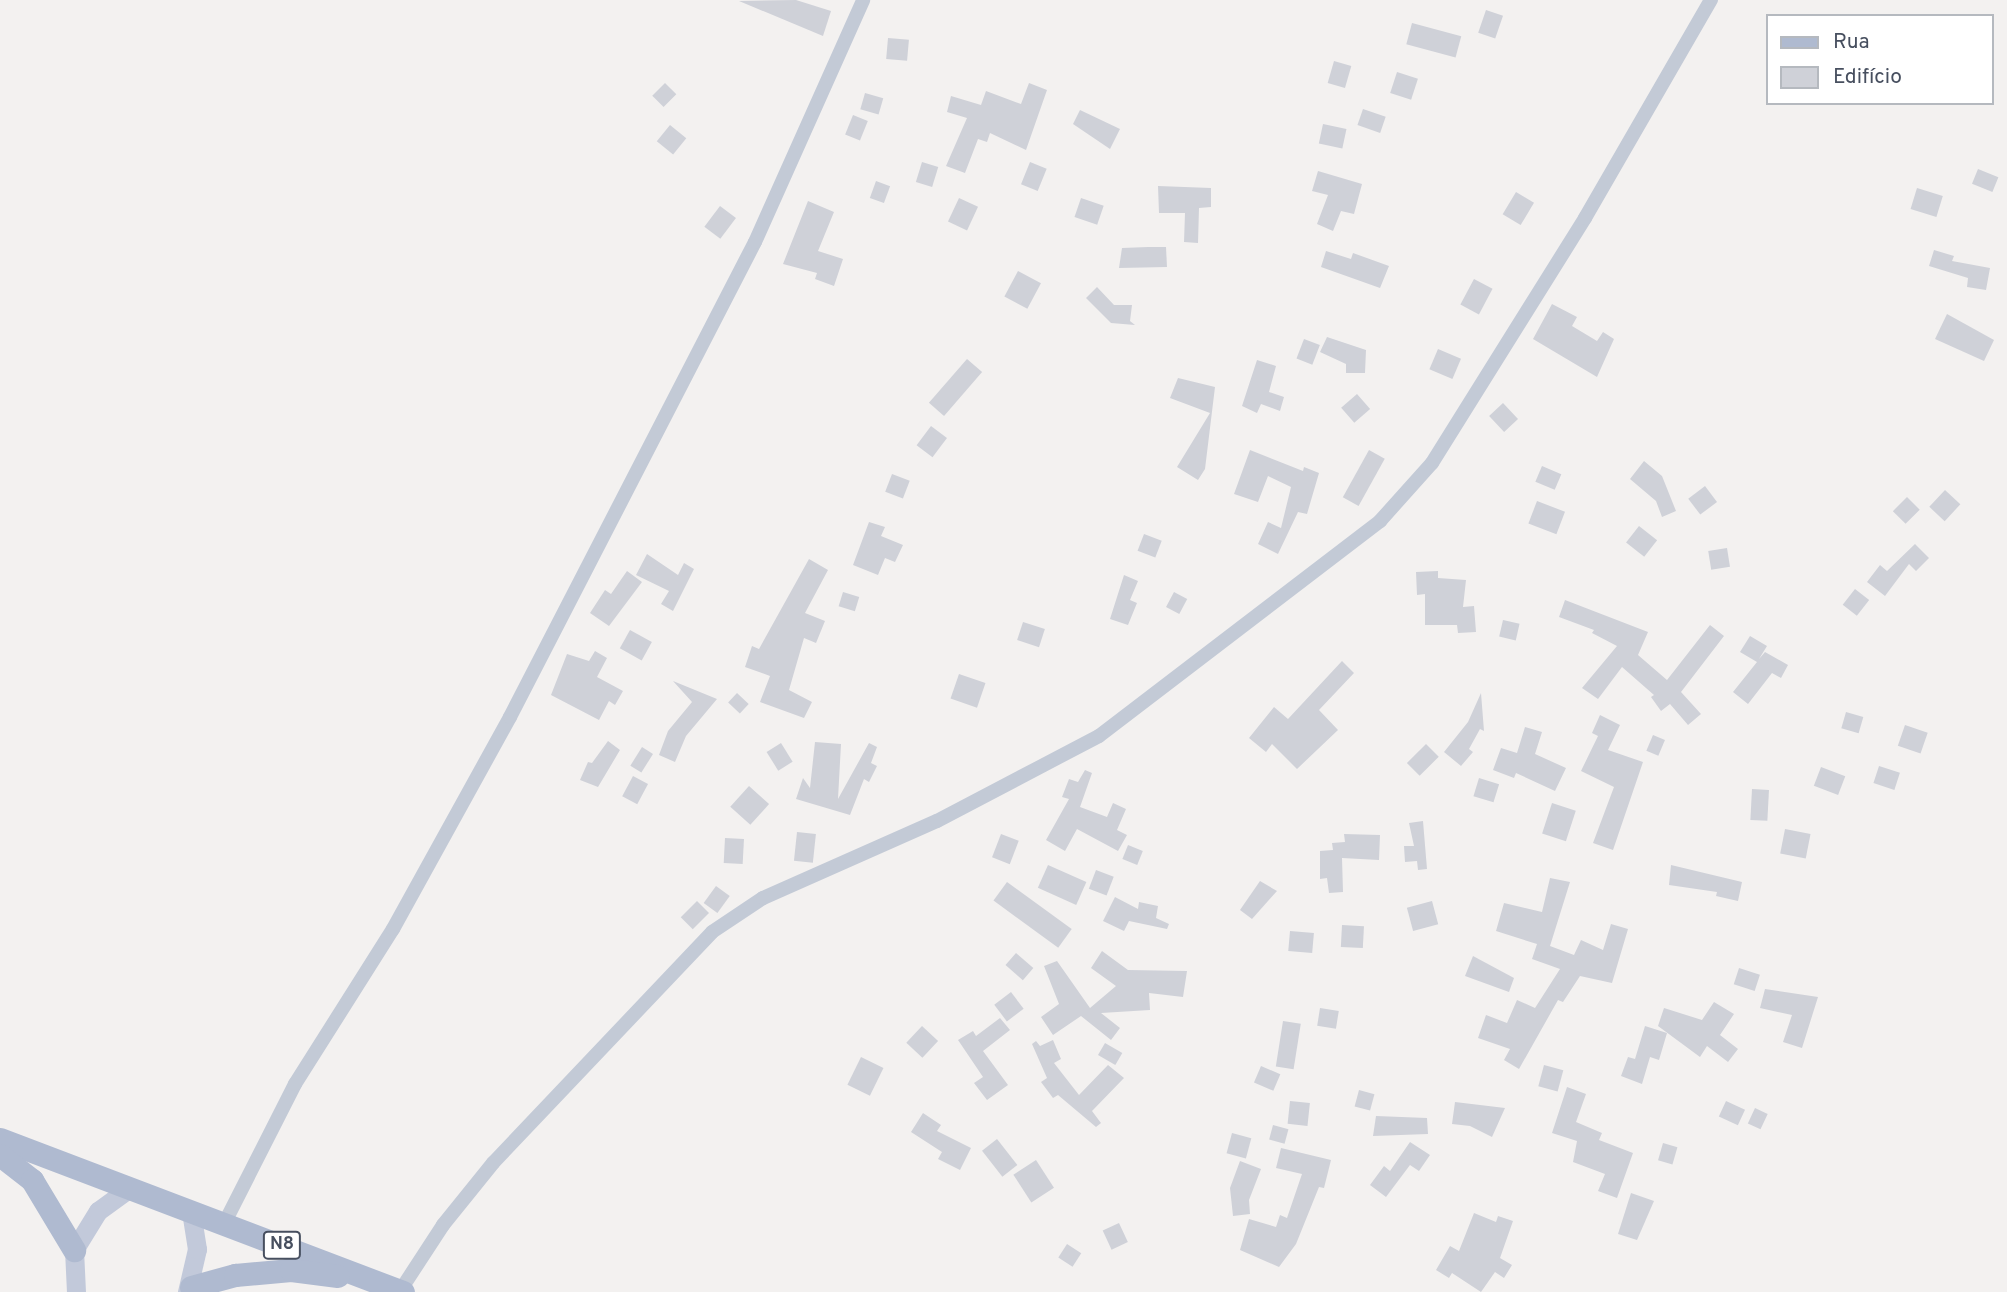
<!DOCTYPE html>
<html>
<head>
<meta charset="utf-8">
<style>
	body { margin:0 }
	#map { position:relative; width:2007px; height:1292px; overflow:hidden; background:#f3f1f0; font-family:Overpass,sans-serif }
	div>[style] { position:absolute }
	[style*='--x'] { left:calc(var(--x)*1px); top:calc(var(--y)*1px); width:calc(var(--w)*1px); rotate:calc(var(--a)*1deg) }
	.building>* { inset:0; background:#cfd1d8; transform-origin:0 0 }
	.street>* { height:14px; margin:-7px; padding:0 7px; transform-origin:7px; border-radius:7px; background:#c3cad6 }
	.secondary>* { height:19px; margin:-9.5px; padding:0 9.5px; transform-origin:9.5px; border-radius:9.5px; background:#c2c9da }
	.primary>* { height:23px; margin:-11.5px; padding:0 11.5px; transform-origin:11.5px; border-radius:11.5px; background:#afbad0 }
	span { translate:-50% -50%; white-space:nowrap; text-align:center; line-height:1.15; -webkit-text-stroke:6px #fff; paint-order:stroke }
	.shield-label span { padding:2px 5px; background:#fff; border:2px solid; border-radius:5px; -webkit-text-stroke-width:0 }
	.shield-label { font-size:18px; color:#474f5f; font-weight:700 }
	.legend { position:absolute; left:1766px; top:14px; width:228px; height:91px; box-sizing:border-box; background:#fff; border:2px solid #b5b9bf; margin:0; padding:9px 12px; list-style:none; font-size:21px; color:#474f5f }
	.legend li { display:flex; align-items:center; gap:14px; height:35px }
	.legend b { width:35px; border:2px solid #b5b9bf }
</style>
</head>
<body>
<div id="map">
	<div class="building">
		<div style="clip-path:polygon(796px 0,831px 11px,823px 36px,739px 1px)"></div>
		<div style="left:1486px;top:10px;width:18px;height:24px;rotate:19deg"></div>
		<div style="left:1412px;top:23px;width:51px;height:22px;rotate:15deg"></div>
		<div style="left:888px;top:38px;width:21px;height:21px;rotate:5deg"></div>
		<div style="left:1334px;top:61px;width:18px;height:23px;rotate:16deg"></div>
		<div style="left:1397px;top:72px;width:22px;height:22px;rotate:18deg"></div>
		<div style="left:665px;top:83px;width:16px;height:18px;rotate:45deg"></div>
		<div style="clip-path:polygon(1029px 83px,1047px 90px,1026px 150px,990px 133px,987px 142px,978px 139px,965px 173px,946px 166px,967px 118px,947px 112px,951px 96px,981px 105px,986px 91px,1021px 104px)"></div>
		<div style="left:865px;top:93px;width:19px;height:17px;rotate:16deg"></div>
		<div style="left:1363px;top:109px;width:24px;height:17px;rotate:19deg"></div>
		<div style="clip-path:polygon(1080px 110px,1120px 129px,1110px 149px,1073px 124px)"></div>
		<div style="left:853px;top:115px;width:16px;height:21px;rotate:22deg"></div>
		<div style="left:1323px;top:124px;width:24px;height:20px;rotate:12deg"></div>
		<div style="left:670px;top:125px;width:21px;height:21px;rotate:39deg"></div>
		<div style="left:922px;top:162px;width:17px;height:21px;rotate:17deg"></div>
		<div style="left:1030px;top:162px;width:18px;height:24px;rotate:22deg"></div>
		<div style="left:1978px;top:169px;width:22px;height:16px;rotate:22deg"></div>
		<div style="clip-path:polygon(1318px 171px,1362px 184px,1354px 214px,1341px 211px,1333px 231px,1317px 224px,1328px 195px,1312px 191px)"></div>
		<div style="left:876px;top:181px;width:15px;height:18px;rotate:20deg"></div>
		<div style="clip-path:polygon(1158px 186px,1211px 188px,1211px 207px,1199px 208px,1198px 243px,1184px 242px,1185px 213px,1159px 213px)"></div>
		<div style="left:1917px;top:188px;width:27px;height:22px;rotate:17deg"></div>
		<div style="left:1516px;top:192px;width:21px;height:26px;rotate:31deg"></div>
		<div style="left:959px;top:198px;width:21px;height:26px;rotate:25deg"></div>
		<div style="left:1081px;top:198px;width:24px;height:20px;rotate:19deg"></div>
		<div style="clip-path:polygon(808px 201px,834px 212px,818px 251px,843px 259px,834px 286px,815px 279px,817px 273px,783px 264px)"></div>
		<div style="left:720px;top:206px;width:20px;height:26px;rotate:37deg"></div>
		<div style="clip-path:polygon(1148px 247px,1166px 247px,1167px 267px,1119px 268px,1122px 248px)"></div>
		<div style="clip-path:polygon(1934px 250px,1954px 256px,1952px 261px,1990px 268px,1986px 290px,1967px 287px,1968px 278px,1929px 266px)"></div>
		<div style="clip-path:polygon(1326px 251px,1351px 259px,1353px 253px,1389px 266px,1380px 288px,1321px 267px)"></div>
		<div style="left:1018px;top:271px;width:26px;height:29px;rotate:28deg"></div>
		<div style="left:1474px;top:279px;width:21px;height:29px;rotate:28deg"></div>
		<div style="clip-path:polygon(1097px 287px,1114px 305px,1132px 305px,1130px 321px,1135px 325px,1111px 323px,1086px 298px)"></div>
		<div style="clip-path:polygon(1552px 304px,1577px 317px,1572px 326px,1597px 341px,1603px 332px,1614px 339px,1597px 377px,1533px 339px)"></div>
		<div style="clip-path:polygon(1947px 314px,1994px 340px,1984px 361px,1935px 339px)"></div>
		<div style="clip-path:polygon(1327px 337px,1366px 350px,1365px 373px,1346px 373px,1346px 364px,1320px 352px)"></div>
		<div style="left:1304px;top:339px;width:17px;height:21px;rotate:21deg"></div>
		<div style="left:1438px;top:349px;width:25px;height:22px;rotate:23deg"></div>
		<div style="left:967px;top:359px;width:20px;height:58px;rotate:41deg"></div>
		<div style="clip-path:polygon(1257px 360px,1276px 366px,1269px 392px,1284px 397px,1280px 411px,1261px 404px,1257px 413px,1242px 406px)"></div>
		<div style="clip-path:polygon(1178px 378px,1215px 387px,1205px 469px,1198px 480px,1177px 467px,1210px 413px,1170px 398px)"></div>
		<div style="left:1357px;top:394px;width:20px;height:21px;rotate:49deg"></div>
		<div style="left:1503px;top:403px;width:22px;height:19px;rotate:47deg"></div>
		<div style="left:931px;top:426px;width:20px;height:24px;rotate:37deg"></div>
		<div style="clip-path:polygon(1250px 450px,1303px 471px,1304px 467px,1319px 473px,1307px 514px,1298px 512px,1278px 554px,1258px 544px,1268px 522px,1281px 528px,1291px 487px,1268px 476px,1258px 502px,1234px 494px)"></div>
		<div style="left:1369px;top:450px;width:18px;height:54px;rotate:29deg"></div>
		<div style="clip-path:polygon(1644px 461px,1662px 476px,1676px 511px,1662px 517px,1656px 501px,1630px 479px)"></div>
		<div style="left:1542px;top:466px;width:21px;height:17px;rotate:23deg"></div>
		<div style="left:892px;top:474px;width:19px;height:19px;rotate:21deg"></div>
		<div style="left:1705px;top:486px;width:20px;height:21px;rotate:53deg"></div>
		<div style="left:1945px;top:490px;width:21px;height:23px;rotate:43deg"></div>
		<div style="left:1907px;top:497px;width:18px;height:20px;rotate:45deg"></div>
		<div style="left:1537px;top:501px;width:30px;height:24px;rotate:21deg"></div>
		<div style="clip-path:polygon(869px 522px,885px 527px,881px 536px,903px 545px,895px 562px,885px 558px,878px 575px,853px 565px)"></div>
		<div style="left:1639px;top:526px;width:23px;height:21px;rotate:38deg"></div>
		<div style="left:1144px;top:534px;width:19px;height:18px;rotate:21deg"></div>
		<div style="clip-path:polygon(1915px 544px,1929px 558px,1916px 571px,1909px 564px,1885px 596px,1867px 582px,1880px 565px,1887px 571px)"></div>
		<div style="left:1727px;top:548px;width:19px;height:19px;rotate:81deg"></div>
		<div style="clip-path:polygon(647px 554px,678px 575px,684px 563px,694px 569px,673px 611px,661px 604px,669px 591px,636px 575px)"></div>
		<div style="clip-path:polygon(809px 559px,828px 570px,805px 613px,825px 621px,816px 643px,804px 638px,789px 690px,812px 702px,804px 718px,760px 702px,770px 676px,745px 667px,752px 646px,759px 649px)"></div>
		<div style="clip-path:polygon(627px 571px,642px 582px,609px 626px,590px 613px,605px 590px,611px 594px)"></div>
		<div style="clip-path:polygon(1438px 571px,1438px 578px,1466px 580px,1463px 607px,1474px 606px,1476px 632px,1458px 633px,1457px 625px,1425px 625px,1425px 594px,1417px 595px,1416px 572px)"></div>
		<div style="clip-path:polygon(1124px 575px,1138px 581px,1130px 600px,1137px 603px,1128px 625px,1110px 619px)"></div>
		<div style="left:1855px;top:589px;width:18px;height:20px;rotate:38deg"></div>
		<div style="left:843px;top:592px;width:17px;height:15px;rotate:17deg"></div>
		<div style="left:1174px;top:592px;width:15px;height:17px;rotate:28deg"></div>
		<div style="clip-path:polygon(1565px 600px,1648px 632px,1638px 655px,1667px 680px,1710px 625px,1724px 636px,1681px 692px,1701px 714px,1688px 725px,1670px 704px,1661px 711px,1651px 697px,1654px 695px,1622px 667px,1598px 699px,1582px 688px,1617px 646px,1592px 633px,1594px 630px,1559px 617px)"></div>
		<div style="left:1503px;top:620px;width:17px;height:17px;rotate:13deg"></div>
		<div style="left:1023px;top:622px;width:23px;height:19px;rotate:18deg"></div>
		<div style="left:630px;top:630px;width:25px;height:21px;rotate:29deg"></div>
		<div style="clip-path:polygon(1750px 636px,1767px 646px,1759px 659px,1765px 652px,1788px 665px,1781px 678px,1772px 673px,1748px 704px,1733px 692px,1757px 662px,1740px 652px)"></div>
		<div style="clip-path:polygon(595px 651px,607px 658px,597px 677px,623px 691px,615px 705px,609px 701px,599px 720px,551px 695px,567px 654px,589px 661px)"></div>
		<div style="clip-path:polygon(1342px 661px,1354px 673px,1319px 710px,1338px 730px,1297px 769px,1272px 744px,1266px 752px,1249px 738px,1274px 707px,1288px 719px)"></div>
		<div style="left:959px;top:674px;width:28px;height:26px;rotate:19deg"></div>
		<div style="clip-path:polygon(673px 681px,717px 699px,686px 736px,675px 762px,659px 755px,668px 731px,692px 702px)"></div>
		<div style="left:737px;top:693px;width:16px;height:13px;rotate:43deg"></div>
		<div style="clip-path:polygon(1481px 693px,1484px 731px,1480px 729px,1469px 749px,1473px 752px,1461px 766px,1444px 752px,1468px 722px)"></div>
		<div style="left:1846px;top:712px;width:18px;height:17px;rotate:16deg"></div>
		<div style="clip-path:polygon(1600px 715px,1620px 725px,1608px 750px,1643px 762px,1613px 850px,1593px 843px,1614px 787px,1581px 771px,1598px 736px,1592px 733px)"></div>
		<div style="left:1905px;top:725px;width:24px;height:22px;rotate:19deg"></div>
		<div style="clip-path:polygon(1525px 727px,1542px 732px,1535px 754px,1566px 768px,1555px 791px,1516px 773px,1514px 778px,1493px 770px,1501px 748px,1517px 753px)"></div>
		<div style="left:1653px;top:735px;width:13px;height:17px;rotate:23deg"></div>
		<div style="clip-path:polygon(608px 741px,620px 750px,598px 787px,580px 780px,588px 762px,592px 763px)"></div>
		<div style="clip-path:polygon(815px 742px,841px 744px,838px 799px,869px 743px,877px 747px,871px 763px,877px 766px,869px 782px,864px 779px,850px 815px,796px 799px,803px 778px,810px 788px)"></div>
		<div style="left:781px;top:743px;width:22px;height:17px;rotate:58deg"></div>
		<div style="left:1426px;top:744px;width:18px;height:27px;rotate:45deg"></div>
		<div style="left:642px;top:747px;width:13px;height:22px;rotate:32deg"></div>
		<div style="left:1879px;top:766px;width:22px;height:18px;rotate:18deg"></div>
		<div style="left:1821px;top:767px;width:26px;height:20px;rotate:21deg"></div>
		<div style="clip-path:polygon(1085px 770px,1092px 773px,1080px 807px,1107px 817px,1113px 803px,1126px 809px,1117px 830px,1127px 835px,1118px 851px,1077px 829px,1065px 851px,1046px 840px,1069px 799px,1062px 797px,1069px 779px,1078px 782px)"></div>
		<div style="left:633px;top:776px;width:17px;height:23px;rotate:28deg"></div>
		<div style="left:1479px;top:778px;width:21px;height:19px;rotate:17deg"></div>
		<div style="left:749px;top:786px;width:27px;height:28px;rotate:42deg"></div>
		<div style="left:1752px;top:789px;width:17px;height:31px;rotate:3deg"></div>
		<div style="left:1552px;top:803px;width:25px;height:32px;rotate:18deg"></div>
		<div style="clip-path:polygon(1423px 821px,1427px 869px,1418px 870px,1417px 861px,1405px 862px,1404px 846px,1414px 846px,1409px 823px)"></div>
		<div style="left:1785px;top:829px;width:26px;height:25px;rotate:11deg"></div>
		<div style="left:797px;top:832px;width:19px;height:29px;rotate:6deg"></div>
		<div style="left:1001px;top:834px;width:19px;height:25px;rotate:21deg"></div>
		<div style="clip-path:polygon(1344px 834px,1380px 835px,1379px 860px,1342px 858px,1343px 892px,1329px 893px,1327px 878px,1320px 879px,1320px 851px,1333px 850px,1332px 843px,1345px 842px)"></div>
		<div style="left:725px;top:838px;width:19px;height:25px;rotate:3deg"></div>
		<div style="left:1128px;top:845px;width:16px;height:15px;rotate:22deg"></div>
		<div style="left:1048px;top:865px;width:42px;height:25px;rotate:24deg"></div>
		<div style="clip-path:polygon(1671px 865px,1742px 882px,1738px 901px,1716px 896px,1717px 892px,1669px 885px)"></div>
		<div style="left:1096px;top:870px;width:19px;height:20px;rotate:21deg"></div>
		<div style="clip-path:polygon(1550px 878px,1570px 882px,1550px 946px,1574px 955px,1581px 940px,1603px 950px,1611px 924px,1628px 929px,1612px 983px,1580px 976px,1563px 1002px,1558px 1000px,1519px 1069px,1504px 1060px,1510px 1049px,1478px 1038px,1486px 1015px,1507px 1023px,1517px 1000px,1535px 1008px,1560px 969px,1532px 959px,1537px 944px,1496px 931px,1504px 903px,1542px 912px)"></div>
		<div style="clip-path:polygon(1260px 881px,1277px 891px,1252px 919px,1240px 910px)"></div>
		<div style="left:1007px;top:882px;width:80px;height:23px;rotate:36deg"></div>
		<div style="left:716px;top:886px;width:17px;height:21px;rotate:36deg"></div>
		<div style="clip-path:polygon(1115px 897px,1138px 909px,1139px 902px,1158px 906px,1156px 918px,1169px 924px,1167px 929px,1129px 921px,1124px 931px,1103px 921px)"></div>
		<div style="left:697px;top:901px;width:17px;height:23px;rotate:45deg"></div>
		<div style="left:1432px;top:901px;width:24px;height:26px;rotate:75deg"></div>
		<div style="left:1342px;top:925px;width:22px;height:22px;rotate:3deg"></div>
		<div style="left:1290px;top:931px;width:24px;height:20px;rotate:5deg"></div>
		<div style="clip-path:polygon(1102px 951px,1128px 970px,1187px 971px,1183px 997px,1149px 993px,1150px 1010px,1101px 1013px,1120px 1028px,1111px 1040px,1081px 1016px,1053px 1035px,1041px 1017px,1059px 1004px,1044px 966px,1057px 961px,1090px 1008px,1116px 986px,1091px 968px)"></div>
		<div style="left:1016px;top:953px;width:23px;height:16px;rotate:41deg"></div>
		<div style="clip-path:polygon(1473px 956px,1514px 978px,1509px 992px,1465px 976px)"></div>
		<div style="left:1739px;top:968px;width:22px;height:17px;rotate:18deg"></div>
		<div style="clip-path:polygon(1765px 989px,1818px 997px,1802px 1048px,1783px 1042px,1792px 1015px,1760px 1008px)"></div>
		<div style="left:1011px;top:992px;width:21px;height:21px;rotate:53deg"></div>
		<div style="clip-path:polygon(1714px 1002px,1734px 1014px,1720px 1035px,1738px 1049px,1728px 1062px,1707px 1046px,1700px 1057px,1658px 1026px,1664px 1008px,1702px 1020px)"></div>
		<div style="left:1320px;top:1008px;width:19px;height:18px;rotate:9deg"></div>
		<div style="clip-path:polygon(1000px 1018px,1010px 1030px,983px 1051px,1008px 1085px,987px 1100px,974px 1083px,983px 1077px,958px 1040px,973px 1031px,976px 1036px)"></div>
		<div style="left:1283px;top:1021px;width:18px;height:46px;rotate:9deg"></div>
		<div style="left:922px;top:1026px;width:22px;height:23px;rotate:43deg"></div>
		<div style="clip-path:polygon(1645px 1026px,1667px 1033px,1659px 1060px,1650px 1057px,1642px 1084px,1621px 1076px,1628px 1057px,1635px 1059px)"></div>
		<div style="clip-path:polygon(1053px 1040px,1061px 1059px,1054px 1063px,1079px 1095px,1108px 1065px,1124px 1078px,1092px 1111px,1101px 1123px,1096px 1127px,1058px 1095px,1053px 1098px,1041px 1082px,1047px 1078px,1032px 1044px,1036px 1041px,1040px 1046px)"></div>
		<div style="left:1105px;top:1043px;width:20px;height:14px;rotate:30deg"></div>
		<div style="left:861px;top:1057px;width:25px;height:31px;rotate:26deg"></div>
		<div style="left:1544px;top:1065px;width:20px;height:22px;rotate:15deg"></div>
		<div style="left:1261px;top:1066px;width:21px;height:18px;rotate:23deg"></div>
		<div style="clip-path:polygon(1567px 1087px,1586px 1094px,1576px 1122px,1602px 1133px,1599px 1140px,1633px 1153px,1617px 1198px,1598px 1191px,1605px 1174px,1573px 1162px,1577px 1141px,1552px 1133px)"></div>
		<div style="left:1359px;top:1090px;width:16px;height:17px;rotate:15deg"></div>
		<div style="left:1290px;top:1101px;width:20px;height:23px;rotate:6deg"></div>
		<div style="left:1726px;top:1101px;width:21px;height:17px;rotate:25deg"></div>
		<div style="clip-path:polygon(1455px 1102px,1505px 1108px,1492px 1137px,1470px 1126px,1452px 1124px)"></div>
		<div style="left:1755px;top:1108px;width:14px;height:17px;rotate:25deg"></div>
		<div style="clip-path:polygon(923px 1113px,941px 1125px,937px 1131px,971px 1148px,960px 1170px,938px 1159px,942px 1152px,911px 1132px)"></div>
		<div style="clip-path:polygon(1376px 1116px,1427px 1118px,1428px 1134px,1373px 1136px)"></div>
		<div style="left:1273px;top:1125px;width:16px;height:15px;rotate:15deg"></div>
		<div style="left:1232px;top:1133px;width:20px;height:21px;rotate:15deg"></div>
		<div style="left:997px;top:1139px;width:33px;height:19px;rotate:52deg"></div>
		<div style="clip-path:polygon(1410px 1142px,1430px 1155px,1419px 1171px,1410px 1165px,1386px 1197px,1370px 1185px,1384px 1166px,1390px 1171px)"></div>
		<div style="left:1663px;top:1143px;width:15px;height:18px;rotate:16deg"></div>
		<div style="clip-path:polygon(1281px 1148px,1331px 1160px,1324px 1188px,1319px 1187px,1296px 1244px,1279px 1267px,1240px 1250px,1249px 1219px,1276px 1227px,1280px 1215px,1287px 1218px,1302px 1174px,1276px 1168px)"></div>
		<div style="left:1036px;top:1160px;width:33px;height:27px;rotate:57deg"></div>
		<div style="clip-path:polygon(1240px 1161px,1261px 1169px,1249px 1200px,1250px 1214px,1233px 1216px,1230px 1188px)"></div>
		<div style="clip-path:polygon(1631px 1193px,1654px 1201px,1637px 1240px,1618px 1234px)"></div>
		<div style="clip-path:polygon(1474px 1213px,1496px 1222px,1498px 1216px,1513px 1221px,1500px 1258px,1512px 1265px,1504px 1278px,1495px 1272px,1481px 1292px,1452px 1273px,1449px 1278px,1436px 1270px,1450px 1246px,1459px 1251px)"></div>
		<div style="left:1119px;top:1223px;width:21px;height:18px;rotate:65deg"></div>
		<div style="left:1067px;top:1244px;width:17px;height:16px;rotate:33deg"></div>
	</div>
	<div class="street">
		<div style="--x:224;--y:1224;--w:157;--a:-63.1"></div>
		<div style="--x:295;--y:1084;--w:183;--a:-57.7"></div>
		<div style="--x:393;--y:929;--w:242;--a:-61.1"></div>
		<div style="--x:510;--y:717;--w:534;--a:-62.72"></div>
		<div style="--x:755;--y:242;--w:265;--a:-65.9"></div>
		<div style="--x:400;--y:1291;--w:79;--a:-56.9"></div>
		<div style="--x:443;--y:1225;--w:80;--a:-51.1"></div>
		<div style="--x:493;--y:1163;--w:318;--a:-46.5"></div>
		<div style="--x:712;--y:932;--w:61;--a:-33.7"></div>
		<div style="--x:763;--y:898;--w:190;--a:-23.9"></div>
		<div style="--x:937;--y:821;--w:183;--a:-27.7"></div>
		<div style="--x:1099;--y:736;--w:354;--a:-37.4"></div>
		<div style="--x:1380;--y:521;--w:78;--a:-48.1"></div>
		<div style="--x:1432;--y:463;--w:289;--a:-58"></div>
		<div style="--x:1585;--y:218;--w:252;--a:-60"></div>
	</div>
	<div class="secondary">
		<div style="--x:76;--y:1292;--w:42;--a:-92.7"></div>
		<div style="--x:74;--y:1250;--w:46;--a:-58.4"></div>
		<div style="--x:98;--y:1211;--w:37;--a:-36"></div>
		<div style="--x:187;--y:1292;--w:44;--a:-76.9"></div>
		<div style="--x:197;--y:1249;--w:38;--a:-99"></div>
	</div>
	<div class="primary">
		<div style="--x:0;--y:1139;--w:431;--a:20.8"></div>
		<div style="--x:0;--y:1155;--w:41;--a:38"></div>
		<div style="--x:32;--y:1180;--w:82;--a:59"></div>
		<div style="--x:191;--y:1287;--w:46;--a:-15.3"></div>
		<div style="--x:235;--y:1275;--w:56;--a:-5.1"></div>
		<div style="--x:291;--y:1270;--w:47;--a:7.3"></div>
	</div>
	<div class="shield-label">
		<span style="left:282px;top:1245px">N8</span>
	</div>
	<ul class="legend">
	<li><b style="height:9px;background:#afbad0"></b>Rua</li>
	<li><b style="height:19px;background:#cfd1d8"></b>Edifício</li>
	</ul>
</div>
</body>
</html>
